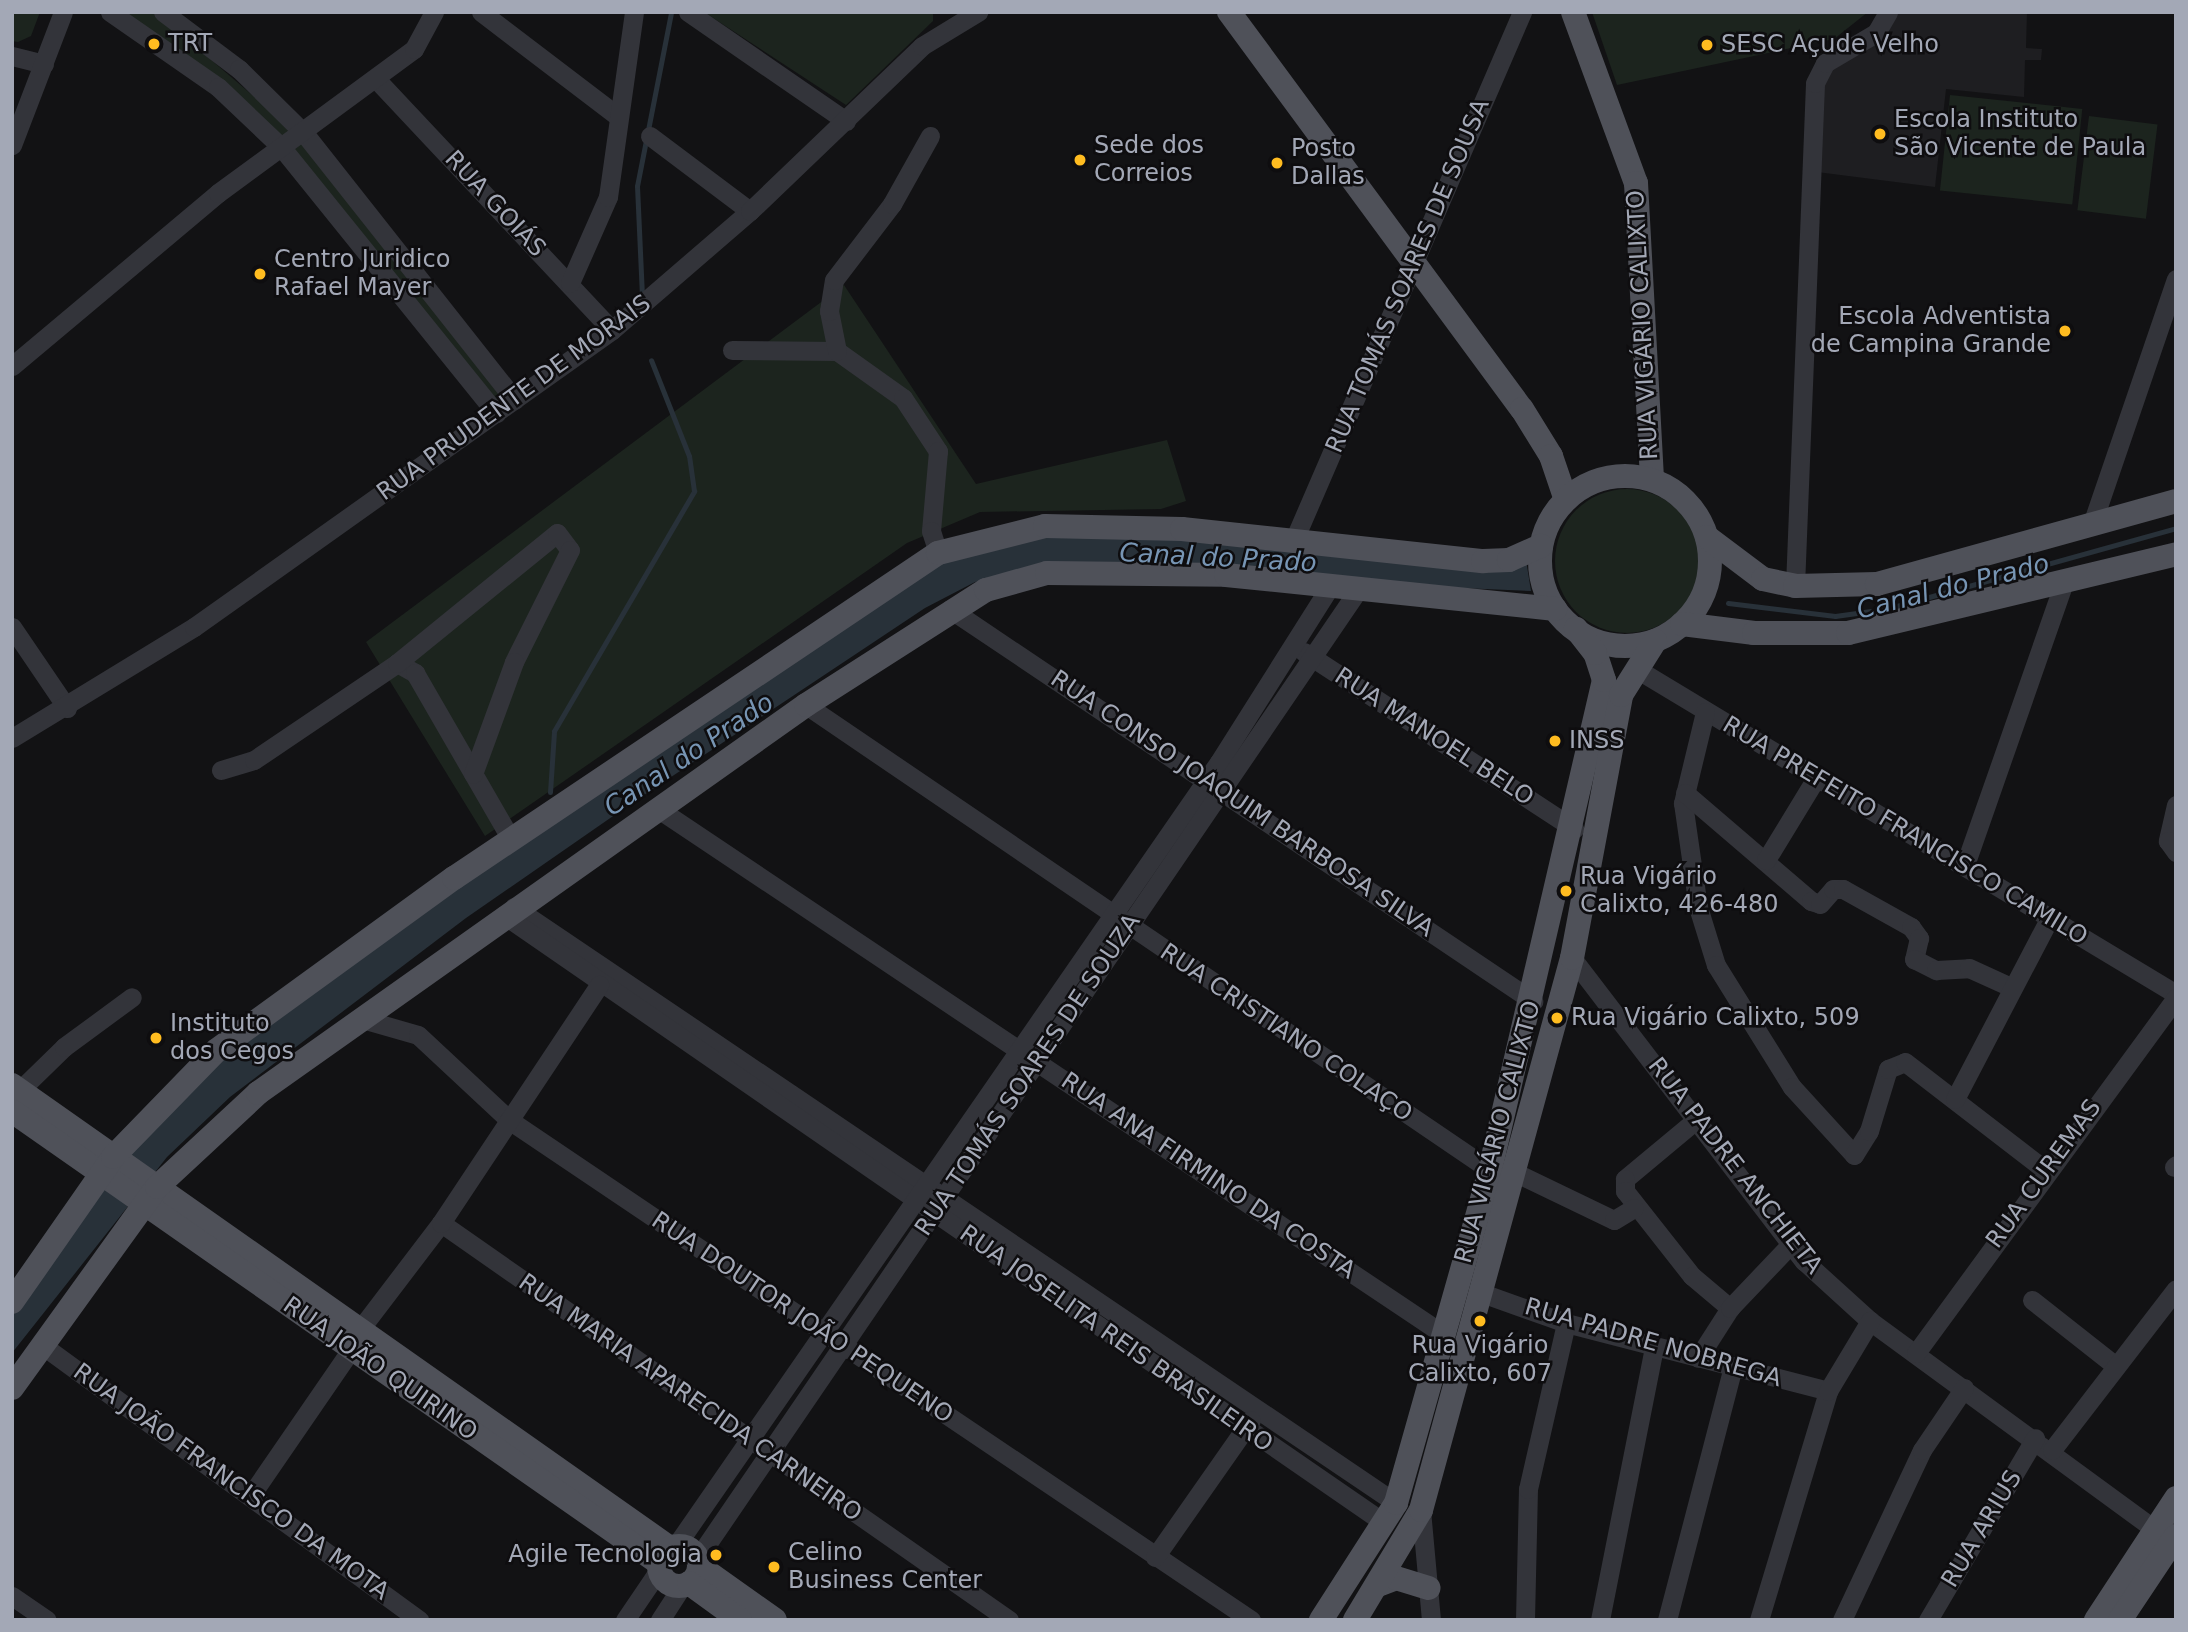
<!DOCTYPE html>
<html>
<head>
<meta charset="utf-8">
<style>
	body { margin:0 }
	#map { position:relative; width:2188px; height:1632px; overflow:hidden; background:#121214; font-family:"DejaVu Sans",sans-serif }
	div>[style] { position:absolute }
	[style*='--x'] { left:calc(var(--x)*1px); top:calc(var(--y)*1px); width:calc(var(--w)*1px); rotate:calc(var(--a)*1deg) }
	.built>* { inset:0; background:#1e1e21 }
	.green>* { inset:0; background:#1c241e; transform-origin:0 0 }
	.round { border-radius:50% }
	.water>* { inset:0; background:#283139 }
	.stream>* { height:5px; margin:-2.5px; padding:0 2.5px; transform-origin:2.5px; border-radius:2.5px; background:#283139 }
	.minor>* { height:19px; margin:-9.5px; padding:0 9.5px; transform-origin:9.5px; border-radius:9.5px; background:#33343a }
	.major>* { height:24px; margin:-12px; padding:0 12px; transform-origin:12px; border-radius:12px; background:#4f5159 }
	.major>.ring { margin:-12px; padding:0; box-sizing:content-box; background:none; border:24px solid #4f5159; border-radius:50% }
	.dots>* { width:19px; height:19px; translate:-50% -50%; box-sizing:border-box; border:4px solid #0e0d0f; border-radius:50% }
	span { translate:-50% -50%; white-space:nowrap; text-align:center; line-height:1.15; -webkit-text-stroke:5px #0e0d0f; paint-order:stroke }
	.poi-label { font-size:24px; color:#a3a8b6 }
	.left { translate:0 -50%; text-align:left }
	.right { translate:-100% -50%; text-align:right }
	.street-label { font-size:24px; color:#a3a8b6 }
	.water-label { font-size:26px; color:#7795b4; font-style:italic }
	.frame { position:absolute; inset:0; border:14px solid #a3a8b6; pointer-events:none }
</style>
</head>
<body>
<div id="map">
	<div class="built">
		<div style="clip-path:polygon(1891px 12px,2027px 12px,2026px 48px,2042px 49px,2041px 60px,2025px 60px,2024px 97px,1946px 89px,1935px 187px,1817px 172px,1821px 67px)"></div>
	</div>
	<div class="green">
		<div style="clip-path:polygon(12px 12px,40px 12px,31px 36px,18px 42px,12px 41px)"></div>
		<div style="clip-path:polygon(117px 12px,155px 12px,298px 134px,283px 142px)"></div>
		<div style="clip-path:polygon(704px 12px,933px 12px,933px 21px,846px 105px)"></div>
		<div style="clip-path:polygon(1592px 12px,1868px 12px,1834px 39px,1617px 85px)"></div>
		<div style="left:1950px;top:95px;width:133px;height:96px;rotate:6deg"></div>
		<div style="left:2089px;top:116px;width:69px;height:95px;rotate:7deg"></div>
		<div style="left:301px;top:141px;width:331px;height:13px;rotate:51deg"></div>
		<div style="clip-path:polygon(844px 285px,976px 484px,1167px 440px,1186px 501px,1161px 509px,980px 512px,907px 543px,485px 836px,366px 642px)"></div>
		<div class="round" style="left:1555px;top:489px;width:144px;height:144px"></div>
	</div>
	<div class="water">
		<div style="clip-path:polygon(1132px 534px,1526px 560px,1531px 591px,1030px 570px,975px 582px,925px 608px,629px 805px,466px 918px,230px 1097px,167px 1157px,12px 1353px,12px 1313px,146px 1128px,201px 1074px,491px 859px,948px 556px,1026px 537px)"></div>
	</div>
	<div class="stream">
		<div style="--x:642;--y:296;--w:110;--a:-92.6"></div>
		<div style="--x:637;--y:186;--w:177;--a:-78.9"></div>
		<div style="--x:1728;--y:603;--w:108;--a:6.9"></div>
		<div style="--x:1835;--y:616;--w:51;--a:-7.8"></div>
		<div style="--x:1886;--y:609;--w:301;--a:-15.6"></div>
		<div style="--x:550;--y:792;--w:61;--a:-86.2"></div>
		<div style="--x:554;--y:731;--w:278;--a:-59.7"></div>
		<div style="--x:694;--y:491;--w:35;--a:-98"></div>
		<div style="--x:689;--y:456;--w:103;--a:-111.6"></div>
	</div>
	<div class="minor">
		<div style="--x:110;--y:12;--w:131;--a:34.8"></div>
		<div style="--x:218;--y:87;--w:88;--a:43.6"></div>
		<div style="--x:282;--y:148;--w:341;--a:51.1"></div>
		<div style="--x:163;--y:12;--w:95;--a:36.9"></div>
		<div style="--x:239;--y:69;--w:91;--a:44.6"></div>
		<div style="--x:304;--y:133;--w:340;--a:51.7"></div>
		<div style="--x:481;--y:12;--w:173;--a:37.3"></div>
		<div style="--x:688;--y:12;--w:192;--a:34.6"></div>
		<div style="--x:12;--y:56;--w:33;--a:14"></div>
		<div style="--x:377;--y:80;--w:343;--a:46.8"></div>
		<div style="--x:650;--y:136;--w:125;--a:36.9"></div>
		<div style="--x:12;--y:145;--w:142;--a:-69"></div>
		<div style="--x:570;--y:283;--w:94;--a:-66.2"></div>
		<div style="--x:608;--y:197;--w:187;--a:-82"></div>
		<div style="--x:732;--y:350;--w:105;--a:0.5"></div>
		<div style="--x:837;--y:351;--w:81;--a:35.5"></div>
		<div style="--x:903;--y:398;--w:64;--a:56.6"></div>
		<div style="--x:938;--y:451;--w:80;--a:95"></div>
		<div style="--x:931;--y:531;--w:23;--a:72"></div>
		<div style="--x:837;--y:351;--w:41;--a:-101.3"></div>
		<div style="--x:829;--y:311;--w:31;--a:-81"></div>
		<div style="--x:834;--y:280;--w:96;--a:-52.7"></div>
		<div style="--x:892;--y:204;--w:78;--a:-60.8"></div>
		<div style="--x:12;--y:366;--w:269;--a:-40"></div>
		<div style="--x:218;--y:193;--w:243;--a:-36.3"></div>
		<div style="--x:414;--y:49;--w:42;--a:-61.6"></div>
		<div style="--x:2092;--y:524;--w:259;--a:-71.1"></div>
		<div style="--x:1294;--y:540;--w:575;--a:-66.64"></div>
		<div style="--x:1795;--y:586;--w:503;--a:-87.72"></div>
		<div style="--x:1815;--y:83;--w:22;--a:-63"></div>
		<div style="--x:1825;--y:63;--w:59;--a:-30.5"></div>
		<div style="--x:1876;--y:33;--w:24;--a:-60"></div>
		<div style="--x:950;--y:609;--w:703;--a:33.92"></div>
		<div style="--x:12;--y:627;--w:98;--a:55.8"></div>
		<div style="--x:1304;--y:652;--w:323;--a:33.2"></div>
		<div style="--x:397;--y:663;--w:21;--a:29"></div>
		<div style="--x:415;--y:673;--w:192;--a:60"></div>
		<div style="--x:1635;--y:668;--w:632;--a:31.07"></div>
		<div style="--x:806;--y:705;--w:827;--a:34.21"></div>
		<div style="--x:1705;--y:712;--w:94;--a:103.6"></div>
		<div style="--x:1683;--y:803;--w:105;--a:81.8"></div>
		<div style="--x:1698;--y:907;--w:61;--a:72.8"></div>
		<div style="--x:1716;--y:965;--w:144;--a:58.1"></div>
		<div style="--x:1792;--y:1087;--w:92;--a:47.6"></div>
		<div style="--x:1854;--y:1155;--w:28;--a:-58"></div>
		<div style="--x:1869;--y:1131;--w:65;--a:-73"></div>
		<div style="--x:1888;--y:1069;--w:18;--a:-22"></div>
		<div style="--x:1905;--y:1062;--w:177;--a:37.6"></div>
		<div style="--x:12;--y:738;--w:213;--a:-31.4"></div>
		<div style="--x:194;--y:627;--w:513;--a:-35.39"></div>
		<div style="--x:612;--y:330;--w:182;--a:-40.8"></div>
		<div style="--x:750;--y:211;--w:238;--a:-43.8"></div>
		<div style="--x:922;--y:46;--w:66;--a:-31.3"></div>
		<div style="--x:221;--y:770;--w:34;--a:-17"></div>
		<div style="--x:254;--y:760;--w:173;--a:-34.1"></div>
		<div style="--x:397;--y:663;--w:206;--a:-39.1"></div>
		<div style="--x:557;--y:533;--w:21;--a:53"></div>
		<div style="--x:570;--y:550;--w:125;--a:116.6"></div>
		<div style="--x:514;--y:662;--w:119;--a:110.1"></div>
		<div style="--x:1685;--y:793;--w:166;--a:40.6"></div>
		<div style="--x:1811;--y:901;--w:9;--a:18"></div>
		<div style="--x:1820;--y:904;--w:20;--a:-49"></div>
		<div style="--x:1833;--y:889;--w:10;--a:0"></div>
		<div style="--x:1843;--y:889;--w:78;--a:29.2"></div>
		<div style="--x:1911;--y:927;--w:14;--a:54"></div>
		<div style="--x:1919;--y:938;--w:22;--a:103"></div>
		<div style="--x:1914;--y:959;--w:25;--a:27"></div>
		<div style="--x:1936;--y:970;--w:33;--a:-3"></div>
		<div style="--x:1969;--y:968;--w:48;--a:24.4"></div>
		<div style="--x:2176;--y:805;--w:37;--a:103"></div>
		<div style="--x:2168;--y:841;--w:14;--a:54"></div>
		<div style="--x:657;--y:808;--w:946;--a:33.79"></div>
		<div style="--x:1766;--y:860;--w:96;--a:-58.6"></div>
		<div style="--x:1965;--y:865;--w:302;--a:-70.7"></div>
		<div style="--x:514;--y:907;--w:1064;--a:34.05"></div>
		<div style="--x:504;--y:915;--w:1068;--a:34.63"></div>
		<div style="--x:1572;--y:958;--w:382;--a:52.6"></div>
		<div style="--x:1804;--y:1261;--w:89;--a:42.3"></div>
		<div style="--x:1870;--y:1321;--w:352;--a:36.2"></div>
		<div style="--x:2154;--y:1529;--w:15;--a:8"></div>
		<div style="--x:359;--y:1018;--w:61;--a:16.1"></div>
		<div style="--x:418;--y:1035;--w:125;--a:43"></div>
		<div style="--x:509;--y:1120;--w:895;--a:33.97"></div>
		<div style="--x:20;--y:1090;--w:62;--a:-44.3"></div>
		<div style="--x:64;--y:1047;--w:84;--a:-36.3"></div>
		<div style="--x:1955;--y:1099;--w:205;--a:-62.4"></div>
		<div style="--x:1697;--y:1119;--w:94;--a:140.2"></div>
		<div style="--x:1625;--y:1179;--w:12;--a:90"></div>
		<div style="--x:1625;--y:1191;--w:108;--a:51.8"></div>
		<div style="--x:1692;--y:1276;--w:50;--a:40.1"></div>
		<div style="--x:1730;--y:1308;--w:59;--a:122.6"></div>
		<div style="--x:2174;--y:1167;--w:3;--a:-45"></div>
		<div style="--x:1512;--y:1171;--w:113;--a:25.7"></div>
		<div style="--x:1614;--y:1220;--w:23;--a:-31"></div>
		<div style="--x:441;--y:1223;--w:693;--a:34.95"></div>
		<div style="--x:1479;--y:1292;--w:92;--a:19.6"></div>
		<div style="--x:1566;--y:1323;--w:271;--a:14.5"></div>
		<div style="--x:2032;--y:1300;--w:107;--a:38.2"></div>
		<div style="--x:1730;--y:1308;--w:88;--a:-46.4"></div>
		<div style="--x:361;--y:1328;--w:132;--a:-52.7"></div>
		<div style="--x:441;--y:1223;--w:286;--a:-56.4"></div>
		<div style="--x:42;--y:1345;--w:467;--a:36.1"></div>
		<div style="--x:1916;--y:1353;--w:440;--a:-53.8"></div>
		<div style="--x:2052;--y:1450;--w:203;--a:-52.4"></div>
		<div style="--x:251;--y:1495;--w:178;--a:-55.5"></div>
		<div style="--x:1421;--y:1510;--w:110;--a:84.8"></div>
		<div style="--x:675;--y:1547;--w:955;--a:-55.28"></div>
		<div style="--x:1219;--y:762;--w:206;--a:-57.7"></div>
		<div style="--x:1155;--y:1557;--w:167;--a:-55"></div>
		<div style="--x:697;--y:1559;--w:1173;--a:-55.7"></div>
		<div style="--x:12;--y:1596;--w:42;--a:34.4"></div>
		<div style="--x:625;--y:1620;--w:60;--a:-55.8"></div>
		<div style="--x:660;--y:1620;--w:40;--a:-57.1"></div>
		<div style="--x:1525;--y:1620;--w:131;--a:-88.7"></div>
		<div style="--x:1528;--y:1489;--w:170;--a:-77.1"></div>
		<div style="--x:1600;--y:1620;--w:278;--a:-78.8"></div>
		<div style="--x:1667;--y:1620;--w:261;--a:-75.4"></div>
		<div style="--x:1759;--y:1620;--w:239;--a:-73.2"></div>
		<div style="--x:1828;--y:1391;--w:82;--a:-59"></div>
		<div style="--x:1842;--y:1620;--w:188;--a:-64.8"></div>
		<div style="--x:1922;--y:1450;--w:75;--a:-55.9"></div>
		<div style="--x:1928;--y:1620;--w:211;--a:-59.5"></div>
	</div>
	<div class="major">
		<div style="--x:1229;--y:12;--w:493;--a:53.6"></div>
		<div style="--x:1522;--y:409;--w:55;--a:58.3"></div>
		<div style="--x:1551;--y:456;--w:46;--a:71.2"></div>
		<div style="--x:1573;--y:12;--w:182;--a:69.8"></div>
		<div style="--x:1636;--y:183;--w:297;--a:86.9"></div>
		<div class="ring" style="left:1540px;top:476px;width:146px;height:146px"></div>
		<div style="--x:1707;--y:537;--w:70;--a:36.9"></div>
		<div style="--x:1763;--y:579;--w:33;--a:12"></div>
		<div style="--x:1795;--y:586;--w:82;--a:-1.4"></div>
		<div style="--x:1877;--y:584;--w:310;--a:-15.5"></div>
		<div style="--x:1682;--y:624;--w:73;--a:7.1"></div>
		<div style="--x:1754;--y:633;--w:94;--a:0"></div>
		<div style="--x:1848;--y:633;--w:337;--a:-13.5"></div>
		<div style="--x:12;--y:1085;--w:805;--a:35.13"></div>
		<div style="--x:12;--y:1111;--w:789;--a:34.94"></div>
		<div style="--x:12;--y:1302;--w:177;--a:-55.1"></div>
		<div style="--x:113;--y:1157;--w:149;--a:-45.8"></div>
		<div style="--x:217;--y:1050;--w:293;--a:-36"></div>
		<div style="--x:454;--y:878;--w:583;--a:-33.88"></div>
		<div style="--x:938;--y:553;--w:110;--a:-14.2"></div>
		<div style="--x:1045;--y:526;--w:137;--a:1.3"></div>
		<div style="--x:1182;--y:529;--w:303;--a:6.1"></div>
		<div style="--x:1483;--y:561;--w:26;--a:-2"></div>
		<div style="--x:1509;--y:560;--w:35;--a:-24"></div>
		<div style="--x:12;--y:1388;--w:248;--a:-54.2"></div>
		<div style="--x:157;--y:1187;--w:138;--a:-42.9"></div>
		<div style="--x:258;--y:1093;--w:671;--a:-35.3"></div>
		<div style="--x:806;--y:705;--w:214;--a:-32.6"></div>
		<div style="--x:986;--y:590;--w:63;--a:-15.6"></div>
		<div style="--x:1047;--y:573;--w:179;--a:0.6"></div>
		<div style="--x:1226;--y:575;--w:331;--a:5.9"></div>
		<div class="ring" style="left:659px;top:1546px;width:16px;height:16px"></div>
		<div style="--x:699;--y:1566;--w:93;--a:35.4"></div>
		<div style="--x:689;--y:1583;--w:63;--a:36"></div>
		<div style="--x:1378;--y:1585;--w:19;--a:-21"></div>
		<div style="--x:1396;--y:1578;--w:34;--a:17"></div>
		<div style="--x:1321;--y:1620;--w:139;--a:-57.3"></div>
		<div style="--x:1396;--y:1503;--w:346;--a:-74.2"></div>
		<div style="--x:1490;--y:1170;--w:503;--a:-76.9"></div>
		<div style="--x:1604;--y:680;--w:28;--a:-108"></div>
		<div style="--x:1595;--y:653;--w:31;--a:-128"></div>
		<div style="--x:1355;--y:1620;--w:128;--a:-59"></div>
		<div style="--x:1421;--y:1510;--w:572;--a:-74.7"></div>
		<div style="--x:1572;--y:958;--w:268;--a:-79.4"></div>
		<div style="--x:1621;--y:695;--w:64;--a:-57.8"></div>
		<div style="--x:2096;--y:1620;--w:146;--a:-56.7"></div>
		<div style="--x:2120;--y:1620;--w:101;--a:-56.3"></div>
	</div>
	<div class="dots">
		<div style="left:154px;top:44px;background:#ffbc20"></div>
		<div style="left:1707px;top:45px;background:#ffbc20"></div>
		<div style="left:1880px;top:134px;background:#ffbc20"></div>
		<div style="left:1080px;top:160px;background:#ffbc20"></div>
		<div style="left:1277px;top:163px;background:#ffbc20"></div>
		<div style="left:260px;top:274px;background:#ffbc20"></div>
		<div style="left:2065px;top:331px;background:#ffbc20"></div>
		<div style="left:1555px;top:741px;background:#ffbc20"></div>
		<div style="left:1566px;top:891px;background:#ffbc20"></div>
		<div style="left:1557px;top:1018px;background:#ffbc20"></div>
		<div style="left:156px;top:1038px;background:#ffbc20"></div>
		<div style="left:1480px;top:1321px;background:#ffbc20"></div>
		<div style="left:716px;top:1555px;background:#ffbc20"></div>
		<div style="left:774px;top:1567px;background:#ffbc20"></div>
	</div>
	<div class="poi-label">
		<span class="left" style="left:168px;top:44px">TRT</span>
		<span class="left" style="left:1721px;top:45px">SESC Açude Velho</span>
		<span class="left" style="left:1894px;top:134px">Escola Instituto<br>São Vicente de Paula</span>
		<span class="left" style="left:1094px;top:160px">Sede dos<br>Correios</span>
		<span class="left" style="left:1291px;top:163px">Posto<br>Dallas</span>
		<span class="left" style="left:274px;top:274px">Centro Juridico<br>Rafael Mayer</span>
		<span class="right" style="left:2051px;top:331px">Escola Adventista<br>de Campina Grande</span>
		<span class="left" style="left:1569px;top:741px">INSS</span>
		<span class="left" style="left:1580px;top:891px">Rua Vigário<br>Calixto, 426-480</span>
		<span class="left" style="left:1571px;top:1018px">Rua Vigário Calixto, 509</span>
		<span class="left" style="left:170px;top:1038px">Instituto<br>dos Cegos</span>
		<span style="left:1480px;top:1360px">Rua Vigário<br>Calixto, 607</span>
		<span class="left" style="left:788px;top:1567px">Celino<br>Business Center</span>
		<span class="right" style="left:702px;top:1555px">Agile Tecnologia</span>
	</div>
	<div class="street-label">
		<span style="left:495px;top:204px;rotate:47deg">RUA GOIÁS</span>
		<span style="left:1408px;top:276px;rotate:-67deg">RUA TOMÁS SOARES DE SOUSA</span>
		<span style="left:1643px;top:325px;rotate:-93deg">RUA VIGÁRIO CALIXTO</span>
		<span style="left:514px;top:398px;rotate:-36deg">RUA PRUDENTE DE MORAIS</span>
		<span style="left:1434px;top:737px;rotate:33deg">RUA MANOEL BELO</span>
		<span style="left:1242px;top:804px;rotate:34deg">RUA CONSO JOAQUIM BARBOSA SILVA</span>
		<span style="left:1905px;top:831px;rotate:31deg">RUA PREFEITO FRANCISCO CAMILO</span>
		<span style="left:1286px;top:1033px;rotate:34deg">RUA CRISTIANO COLAÇO</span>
		<span style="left:1028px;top:1075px;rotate:-56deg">RUA TOMÁS SOARES DE SOUZA</span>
		<span style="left:1498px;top:1132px;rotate:-75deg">RUA VIGÁRIO CALIXTO</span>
		<span style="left:1735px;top:1166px;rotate:52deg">RUA PADRE ANCHIETA</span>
		<span style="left:2044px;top:1174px;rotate:-54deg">RUA CUREMAS</span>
		<span style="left:1208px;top:1176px;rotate:34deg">RUA ANA FIRMINO DA COSTA</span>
		<span style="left:802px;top:1318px;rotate:34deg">RUA DOUTOR JOÃO PEQUENO</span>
		<span style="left:1116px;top:1339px;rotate:35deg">RUA JOSELITA REIS BRASILEIRO</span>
		<span style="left:1653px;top:1343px;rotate:16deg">RUA PADRE NOBREGA</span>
		<span style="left:380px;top:1369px;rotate:35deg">RUA JOÃO QUIRINO</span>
		<span style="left:690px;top:1398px;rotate:35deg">RUA MARIA APARECIDA CARNEIRO</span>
		<span style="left:231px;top:1482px;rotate:36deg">RUA JOÃO FRANCISCO DA MOTA</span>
		<span style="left:1982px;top:1529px;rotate:-59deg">RUA ARIUS</span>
	</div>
	<div class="water-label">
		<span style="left:1218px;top:558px;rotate:3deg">Canal do Prado</span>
		<span style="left:1953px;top:587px;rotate:-14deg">Canal do Prado</span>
		<span style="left:689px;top:755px;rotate:-34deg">Canal do Prado</span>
	</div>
	<div class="frame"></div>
</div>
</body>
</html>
